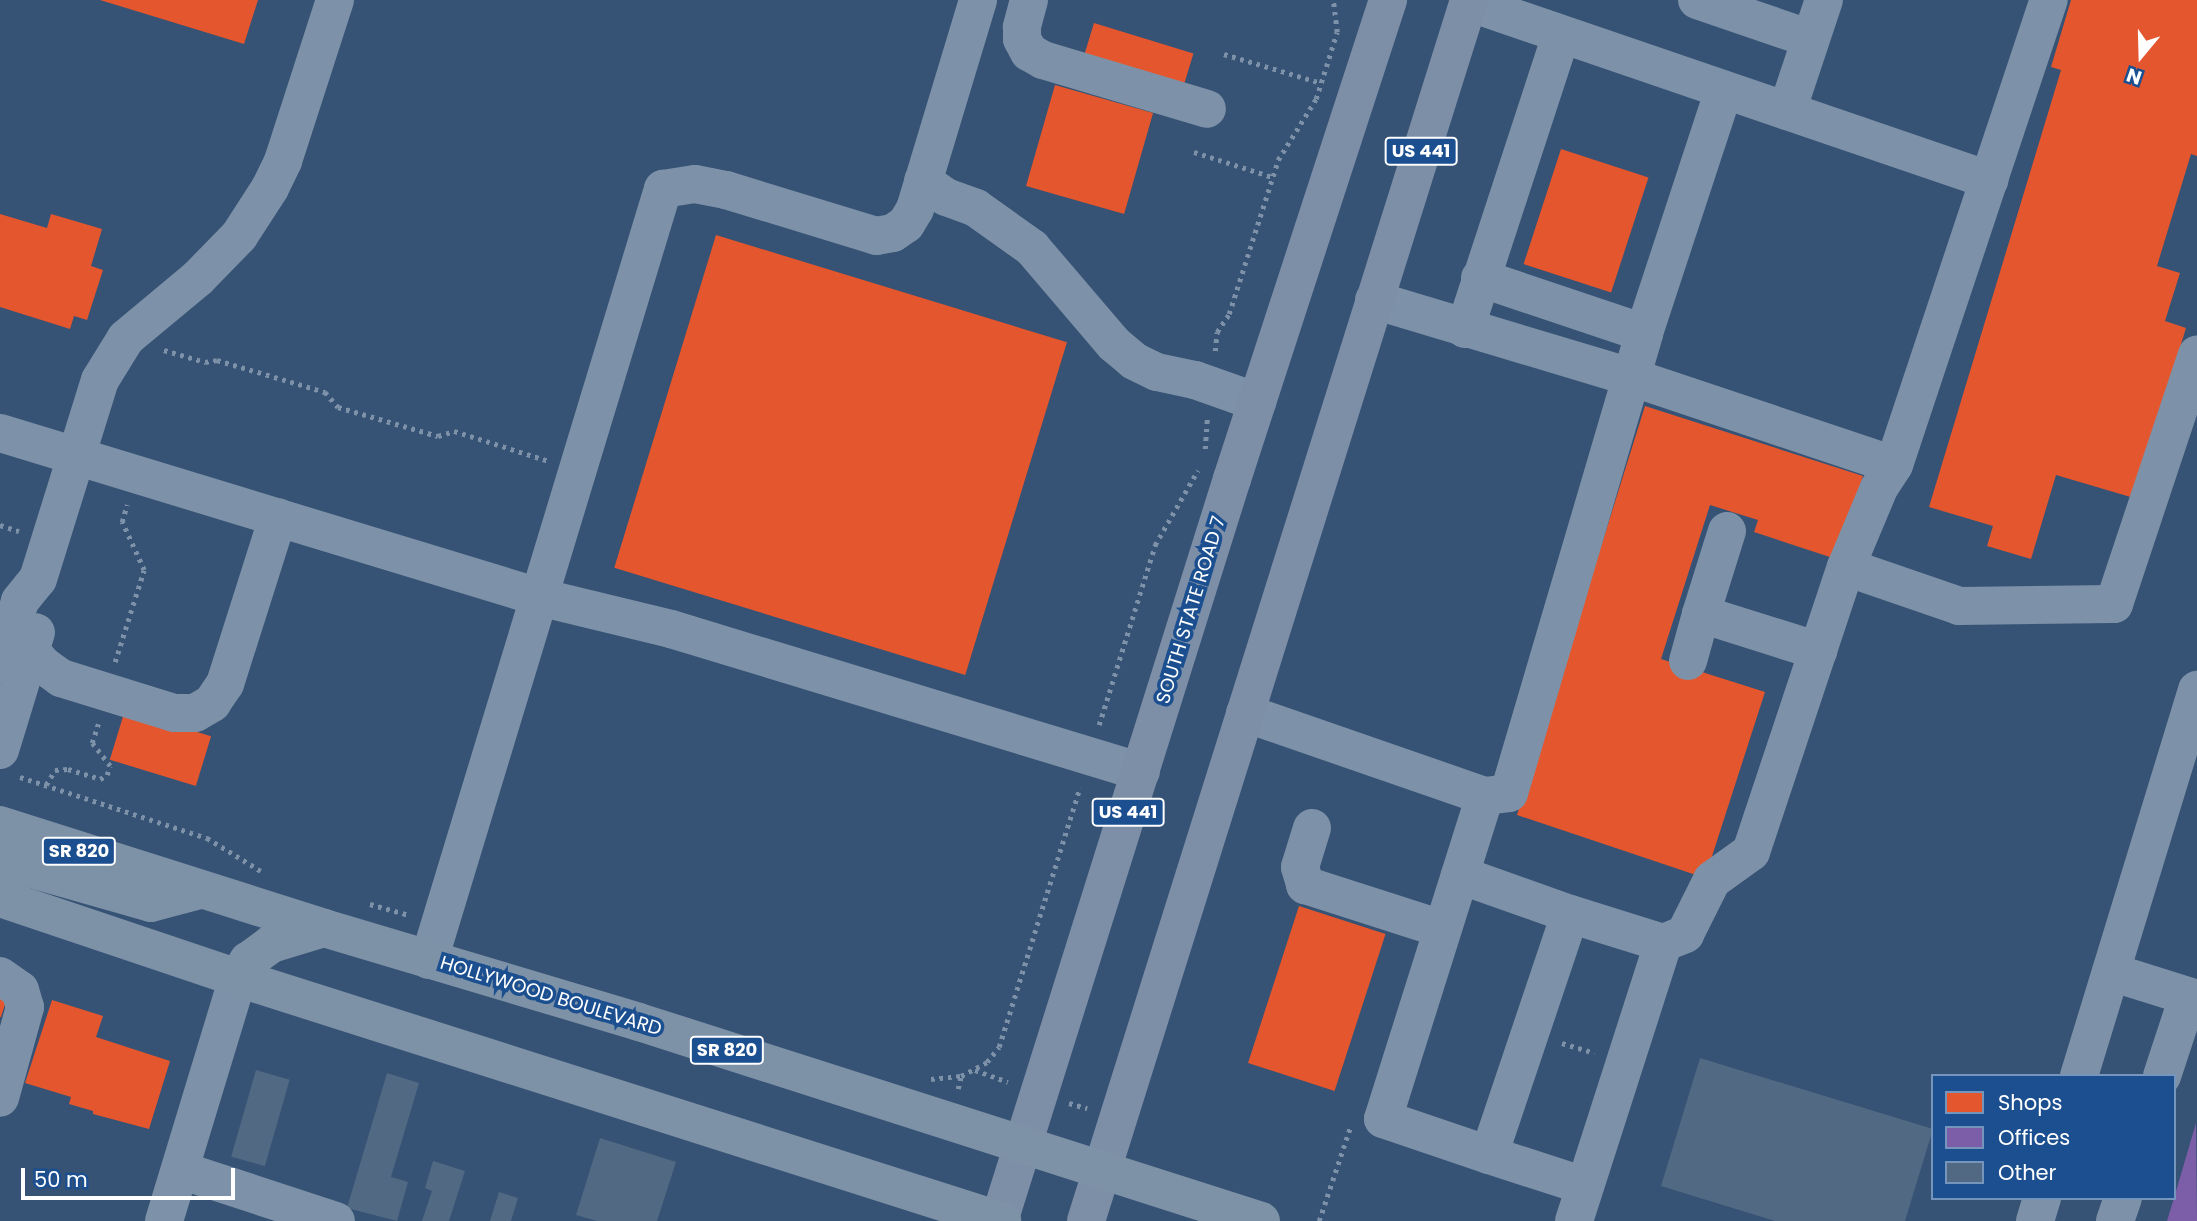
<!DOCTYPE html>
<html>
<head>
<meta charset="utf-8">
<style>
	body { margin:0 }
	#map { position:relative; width:2197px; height:1221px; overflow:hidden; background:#365274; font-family:Poppins,sans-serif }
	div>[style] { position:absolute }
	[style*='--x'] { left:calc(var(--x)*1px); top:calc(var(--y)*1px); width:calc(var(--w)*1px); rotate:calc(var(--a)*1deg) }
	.shops>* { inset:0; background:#e4572e; transform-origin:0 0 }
	.offices>* { inset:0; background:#7b5ea7 }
	.building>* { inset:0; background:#526984; transform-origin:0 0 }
	.path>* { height:4.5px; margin-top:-2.25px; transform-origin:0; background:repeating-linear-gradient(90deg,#7d92a8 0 3.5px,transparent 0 8.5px) }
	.minor>* { height:38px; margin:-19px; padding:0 19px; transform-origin:19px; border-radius:19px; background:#7d92a8 }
	.major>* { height:38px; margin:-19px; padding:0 19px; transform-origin:19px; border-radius:19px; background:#7d8ea7 }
	.highway>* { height:38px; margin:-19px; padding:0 19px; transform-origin:19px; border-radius:19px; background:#7e92a7 }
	span { translate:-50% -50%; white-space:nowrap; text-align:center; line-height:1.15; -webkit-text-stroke:7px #1b4f8f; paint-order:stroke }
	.shield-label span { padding:2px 5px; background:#1b4f8f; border:2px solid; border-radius:5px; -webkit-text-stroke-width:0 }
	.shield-label { font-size:18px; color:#fff; font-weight:700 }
	.street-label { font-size:19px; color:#fff }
	.legend { position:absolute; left:1931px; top:1074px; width:245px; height:126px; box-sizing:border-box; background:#1b4f8f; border:2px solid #7695bc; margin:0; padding:9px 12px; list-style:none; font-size:21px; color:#fff }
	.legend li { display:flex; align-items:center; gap:14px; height:35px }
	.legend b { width:35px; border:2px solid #7695bc }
	.north { position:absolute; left:2106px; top:21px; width:70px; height:70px; -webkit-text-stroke:5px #1b4f8f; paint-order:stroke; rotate:199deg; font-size:19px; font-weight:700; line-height:28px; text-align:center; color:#fff }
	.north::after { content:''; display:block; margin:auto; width:24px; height:32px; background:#fff; clip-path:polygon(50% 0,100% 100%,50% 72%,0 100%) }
	.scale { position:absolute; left:21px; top:1168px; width:214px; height:32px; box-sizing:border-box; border:4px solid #fff; border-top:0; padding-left:9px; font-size:21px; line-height:24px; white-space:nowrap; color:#fff; -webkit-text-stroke:5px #1b4f8f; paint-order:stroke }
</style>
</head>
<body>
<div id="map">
	<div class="shops">
		<div style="clip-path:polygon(100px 0,258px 0,244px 44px)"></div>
		<div style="clip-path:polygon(2071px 0,2197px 0,2197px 156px,2191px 154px,2157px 266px,2180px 273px,2165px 321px,2186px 328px,2134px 498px,2056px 475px,2031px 559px,1987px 546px,1993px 526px,1929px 507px,2061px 70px,2051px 67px)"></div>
		<div style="left:1094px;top:23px;width:104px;height:35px;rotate:17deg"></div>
		<div style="left:1055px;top:85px;width:102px;height:105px;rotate:16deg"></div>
		<div style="left:1561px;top:149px;width:92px;height:121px;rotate:18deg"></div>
		<div style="clip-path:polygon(0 214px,47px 228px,51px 214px,102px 229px,91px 266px,103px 270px,87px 320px,74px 316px,70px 329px,0 307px)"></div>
		<div style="left:716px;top:235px;width:367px;height:348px;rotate:17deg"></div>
		<div style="clip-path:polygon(1645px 406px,1863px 476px,1836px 559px,1754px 532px,1758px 520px,1710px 505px,1661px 659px,1765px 692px,1705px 878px,1517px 815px)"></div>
		<div style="left:125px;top:710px;width:90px;height:52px;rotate:17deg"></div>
		<div style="left:1299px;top:906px;width:91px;height:165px;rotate:18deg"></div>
		<div style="clip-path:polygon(0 996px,7px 998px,1px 1017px,0 1017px)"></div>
		<div style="clip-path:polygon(52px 1000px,103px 1016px,96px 1037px,170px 1061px,149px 1129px,93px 1114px,93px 1111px,69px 1104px,71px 1097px,25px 1083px)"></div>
	</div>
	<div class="offices">
		<div style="clip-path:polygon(2196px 1123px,2197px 1221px,2167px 1221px,2174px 1198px)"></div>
	</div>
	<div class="building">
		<div style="clip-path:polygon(1700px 1058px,1933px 1129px,1905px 1221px,1775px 1221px,1661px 1186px)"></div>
		<div style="left:256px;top:1070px;width:35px;height:90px;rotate:16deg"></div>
		<div style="clip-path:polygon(387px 1073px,419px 1083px,391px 1177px,408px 1182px,397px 1221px,347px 1208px)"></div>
		<div style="clip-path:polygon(600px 1138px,676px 1162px,657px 1221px,597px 1221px,576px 1215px)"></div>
		<div style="clip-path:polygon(433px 1161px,465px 1171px,449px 1221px,422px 1221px,432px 1191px,425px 1188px)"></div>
		<div style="clip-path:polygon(499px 1192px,518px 1198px,511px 1221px,490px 1221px)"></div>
	</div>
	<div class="path">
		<div style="--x:1224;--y:54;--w:101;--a:16.6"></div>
		<div style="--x:1194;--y:152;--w:83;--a:17.6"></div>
		<div style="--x:164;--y:350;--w:43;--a:16.3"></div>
		<div style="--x:205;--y:362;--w:12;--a:-9"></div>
		<div style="--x:217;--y:360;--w:113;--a:16.5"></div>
		<div style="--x:325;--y:392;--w:20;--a:49"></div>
		<div style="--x:338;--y:407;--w:104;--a:16.2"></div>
		<div style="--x:438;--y:436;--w:17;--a:-17"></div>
		<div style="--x:454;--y:431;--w:100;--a:17.5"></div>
		<div style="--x:1215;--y:351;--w:19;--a:-84"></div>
		<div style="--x:1217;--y:332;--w:22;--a:-56"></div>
		<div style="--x:1229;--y:314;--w:162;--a:-72.3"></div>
		<div style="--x:1278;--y:160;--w:72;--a:-58.1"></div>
		<div style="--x:1316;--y:99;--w:70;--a:-72.6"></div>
		<div style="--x:1337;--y:32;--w:32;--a:-97"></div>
		<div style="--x:1205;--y:449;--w:30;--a:-86"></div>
		<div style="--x:0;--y:525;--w:20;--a:18"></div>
		<div style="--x:115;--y:662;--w:96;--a:-72.5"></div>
		<div style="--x:144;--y:570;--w:53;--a:-114.6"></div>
		<div style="--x:122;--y:522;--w:18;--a:-74"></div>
		<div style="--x:1099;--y:725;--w:189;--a:-72.7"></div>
		<div style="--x:1155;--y:545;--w:86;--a:-60.2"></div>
		<div style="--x:20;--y:777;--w:197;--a:18.1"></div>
		<div style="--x:207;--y:838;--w:63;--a:31.4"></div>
		<div style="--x:46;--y:785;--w:17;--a:-59"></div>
		<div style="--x:55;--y:770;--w:13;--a:-4"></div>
		<div style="--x:68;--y:769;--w:34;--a:17"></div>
		<div style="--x:100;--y:779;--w:8;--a:-30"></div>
		<div style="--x:107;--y:775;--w:9;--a:-72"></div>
		<div style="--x:110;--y:766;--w:29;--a:-128"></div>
		<div style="--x:92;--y:743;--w:20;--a:-72"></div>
		<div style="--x:370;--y:904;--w:41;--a:15.8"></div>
		<div style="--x:1562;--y:1043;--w:34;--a:17"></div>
		<div style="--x:975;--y:1070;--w:35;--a:20"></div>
		<div style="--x:931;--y:1079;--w:30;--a:-6"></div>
		<div style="--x:958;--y:1089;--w:13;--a:-77"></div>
		<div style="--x:961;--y:1076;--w:30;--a:-28"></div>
		<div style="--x:987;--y:1062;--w:19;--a:-51"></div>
		<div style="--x:999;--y:1047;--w:272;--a:-72.7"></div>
		<div style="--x:1069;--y:1103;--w:19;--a:16"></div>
		<div style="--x:1319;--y:1221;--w:101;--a:-71.6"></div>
	</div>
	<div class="minor">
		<div style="--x:1029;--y:0;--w:28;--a:105"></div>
		<div style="--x:1022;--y:27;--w:12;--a:90"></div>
		<div style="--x:1022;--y:39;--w:15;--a:62"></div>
		<div style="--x:1029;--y:52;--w:16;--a:30"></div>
		<div style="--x:1043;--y:60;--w:171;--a:16.6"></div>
		<div style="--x:1697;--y:0;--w:120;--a:18.9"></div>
		<div style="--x:1468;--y:2;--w:551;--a:18.86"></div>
		<div style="--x:1787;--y:111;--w:117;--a:-71.6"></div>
		<div style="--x:923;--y:181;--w:28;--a:35"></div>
		<div style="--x:946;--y:197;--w:32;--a:20"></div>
		<div style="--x:976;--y:208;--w:69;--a:35.5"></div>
		<div style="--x:1032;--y:248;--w:126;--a:49.5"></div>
		<div style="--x:1114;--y:344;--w:26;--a:40"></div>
		<div style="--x:1134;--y:361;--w:25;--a:26"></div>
		<div style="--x:1157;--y:372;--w:39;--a:12"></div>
		<div style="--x:1195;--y:380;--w:66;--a:19.5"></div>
		<div style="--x:1480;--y:278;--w:173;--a:18.5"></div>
		<div style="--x:1374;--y:300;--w:268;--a:16.7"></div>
		<div style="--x:1631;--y:377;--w:277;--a:18.5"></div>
		<div style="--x:1894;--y:465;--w:490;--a:-71.6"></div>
		<div style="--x:1465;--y:329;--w:309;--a:-71.9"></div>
		<div style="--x:0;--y:433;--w:563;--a:16.92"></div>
		<div style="--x:539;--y:597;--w:136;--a:13.6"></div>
		<div style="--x:671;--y:629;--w:491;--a:16.9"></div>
		<div style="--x:1727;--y:531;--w:87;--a:107.4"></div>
		<div style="--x:1701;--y:614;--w:123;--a:17.5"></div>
		<div style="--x:1846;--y:567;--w:120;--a:19"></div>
		<div style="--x:1959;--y:606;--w:155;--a:-0.7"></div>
		<div style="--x:2114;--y:604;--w:263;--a:-71.6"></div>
		<div style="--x:30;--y:650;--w:20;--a:49"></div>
		<div style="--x:43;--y:665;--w:22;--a:36"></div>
		<div style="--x:61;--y:678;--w:118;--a:17.2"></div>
		<div style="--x:174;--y:713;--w:21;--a:0"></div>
		<div style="--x:195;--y:713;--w:20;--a:-30"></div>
		<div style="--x:212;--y:703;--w:23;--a:-56"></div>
		<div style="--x:225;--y:684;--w:175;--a:-72.4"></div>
		<div style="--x:1688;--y:661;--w:49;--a:-74.5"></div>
		<div style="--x:0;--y:665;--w:67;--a:-72.6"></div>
		<div style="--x:20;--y:601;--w:28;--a:-51"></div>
		<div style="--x:38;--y:579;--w:208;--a:-72.7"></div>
		<div style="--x:100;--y:380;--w:49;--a:-58.2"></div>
		<div style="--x:126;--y:338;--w:94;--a:-39.8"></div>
		<div style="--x:198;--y:278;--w:59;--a:-45.7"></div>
		<div style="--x:239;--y:236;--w:57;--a:-57.1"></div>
		<div style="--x:270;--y:188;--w:30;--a:-64"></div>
		<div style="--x:283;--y:161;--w:169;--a:-72.1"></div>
		<div style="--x:1245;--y:713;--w:254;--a:19.1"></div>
		<div style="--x:0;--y:750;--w:123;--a:-73"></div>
		<div style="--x:1312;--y:828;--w:41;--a:107.1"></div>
		<div style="--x:1300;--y:867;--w:19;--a:74"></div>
		<div style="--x:1305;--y:885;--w:144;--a:17.8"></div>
		<div style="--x:1460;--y:875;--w:117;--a:19.5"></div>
		<div style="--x:429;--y:960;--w:806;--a:-73.12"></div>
		<div style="--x:663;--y:189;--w:32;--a:-9"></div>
		<div style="--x:695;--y:184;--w:32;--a:11"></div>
		<div style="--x:726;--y:190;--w:157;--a:17"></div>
		<div style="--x:876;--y:236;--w:17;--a:-10"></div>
		<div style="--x:893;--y:233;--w:16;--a:-35"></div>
		<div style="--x:906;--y:224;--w:17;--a:-59"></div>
		<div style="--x:915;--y:209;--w:218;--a:-73.2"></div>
		<div style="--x:2111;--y:972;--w:90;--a:17.4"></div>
		<div style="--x:0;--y:976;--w:24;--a:35"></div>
		<div style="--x:20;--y:990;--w:18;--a:74"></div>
		<div style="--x:25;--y:1007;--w:94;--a:105.4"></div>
		<div style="--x:2079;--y:1076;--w:404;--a:-73"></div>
		<div style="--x:2162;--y:1076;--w:83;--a:-71.8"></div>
		<div style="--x:1489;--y:1155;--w:112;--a:-161.2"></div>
		<div style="--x:1383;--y:1119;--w:339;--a:-72.5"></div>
		<div style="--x:1485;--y:796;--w:24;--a:-7"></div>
		<div style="--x:1509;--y:793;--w:479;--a:-73.6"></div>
		<div style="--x:1644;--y:333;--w:256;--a:-71.8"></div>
		<div style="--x:180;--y:1170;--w:164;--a:18.1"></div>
		<div style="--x:1585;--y:1186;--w:101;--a:-162.1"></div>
		<div style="--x:1489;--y:1155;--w:254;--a:-71.4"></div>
		<div style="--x:1570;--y:914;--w:97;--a:17.3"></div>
		<div style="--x:1663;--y:943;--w:24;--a:-22"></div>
		<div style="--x:1685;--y:934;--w:60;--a:-63.4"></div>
		<div style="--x:1712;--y:880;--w:48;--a:-35.7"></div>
		<div style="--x:1751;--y:852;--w:300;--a:-71.6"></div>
		<div style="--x:1846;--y:567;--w:86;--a:-67.3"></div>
		<div style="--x:1879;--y:488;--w:27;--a:-57"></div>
		<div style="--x:164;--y:1221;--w:254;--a:-73.1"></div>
		<div style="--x:1574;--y:1221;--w:292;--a:-72.2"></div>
		<div style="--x:2035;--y:1221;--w:24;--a:-73"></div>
		<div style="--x:2115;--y:1221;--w:24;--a:-71"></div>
	</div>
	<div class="major">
		<div style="--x:999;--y:1221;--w:778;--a:-72.57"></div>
		<div style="--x:1232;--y:479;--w:504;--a:-71.96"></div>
		<div style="--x:1086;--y:1221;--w:1280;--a:-72.58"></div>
	</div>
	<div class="highway">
		<div style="--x:0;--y:825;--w:340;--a:17.6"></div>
		<div style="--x:324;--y:928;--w:329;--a:16.6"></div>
		<div style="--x:639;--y:1022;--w:653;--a:17.74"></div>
		<div style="--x:0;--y:860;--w:157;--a:15.9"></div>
		<div style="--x:151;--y:903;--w:51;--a:-14.9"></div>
		<div style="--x:0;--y:898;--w:251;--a:18.6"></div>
		<div style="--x:238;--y:978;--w:802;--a:17.64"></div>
		<div style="--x:238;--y:978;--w:20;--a:-60"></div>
		<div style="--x:248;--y:961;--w:29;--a:-36"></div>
		<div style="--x:271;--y:944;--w:55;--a:-16.8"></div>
	</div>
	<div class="shield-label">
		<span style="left:1421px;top:151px">US 441</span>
		<span style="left:1128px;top:812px">US 441</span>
		<span style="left:79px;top:851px">SR 820</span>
		<span style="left:727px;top:1050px">SR 820</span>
	</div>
	<div class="street-label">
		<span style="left:1191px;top:610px;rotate:-73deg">SOUTH STATE ROAD 7</span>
		<span style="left:551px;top:996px;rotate:17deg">HOLLYWOOD BOULEVARD</span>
	</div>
	<ul class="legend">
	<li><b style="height:19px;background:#e4572e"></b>Shops</li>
	<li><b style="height:19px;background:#7b5ea7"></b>Offices</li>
	<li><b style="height:19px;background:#526984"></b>Other</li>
	</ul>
	<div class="north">N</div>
	<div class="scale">50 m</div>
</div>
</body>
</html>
